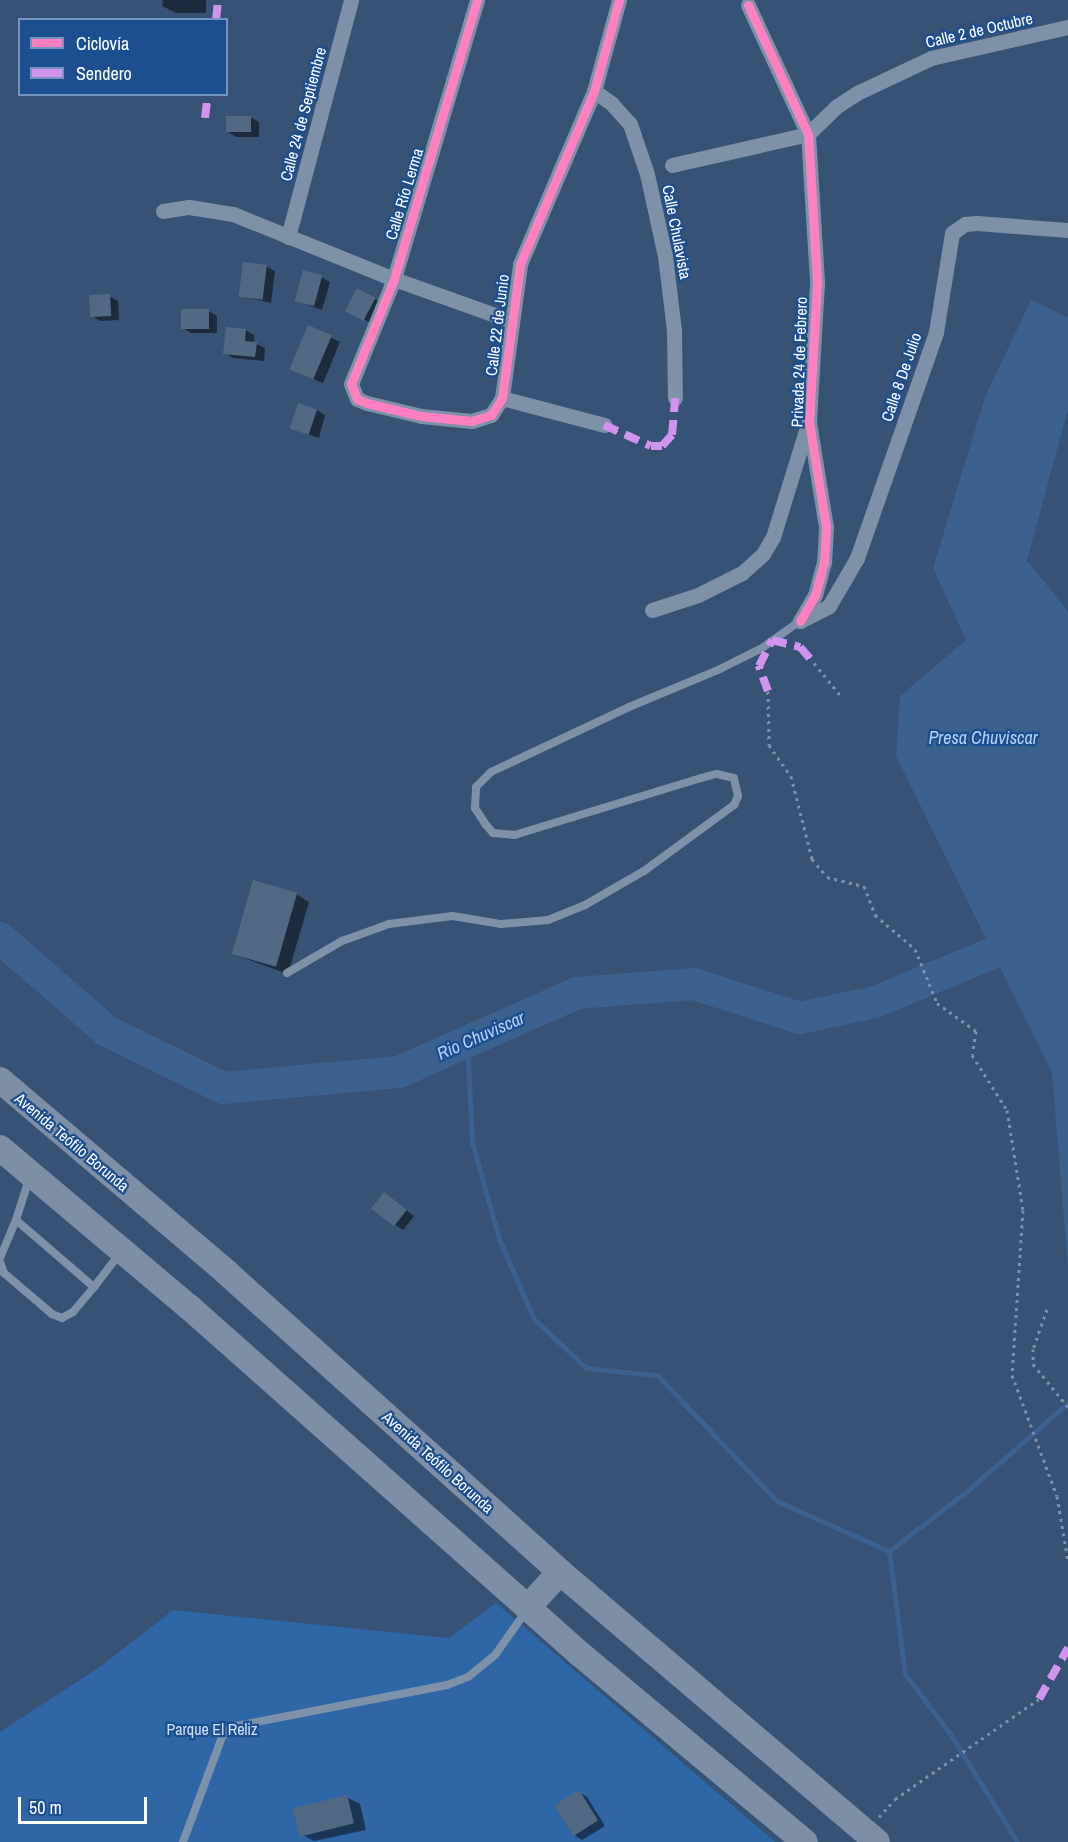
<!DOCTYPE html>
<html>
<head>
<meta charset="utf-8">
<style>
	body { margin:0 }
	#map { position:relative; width:1068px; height:1842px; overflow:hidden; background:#365274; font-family:"Archivo Narrow",sans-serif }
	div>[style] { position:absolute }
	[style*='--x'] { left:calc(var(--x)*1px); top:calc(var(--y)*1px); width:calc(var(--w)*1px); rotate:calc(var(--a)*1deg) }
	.green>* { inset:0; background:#2f66a5 }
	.water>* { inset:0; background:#3b618d }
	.shadow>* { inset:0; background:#0007 }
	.stream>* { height:5px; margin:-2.5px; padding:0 2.5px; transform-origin:2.5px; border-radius:2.5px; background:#3b618d }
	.river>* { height:32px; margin:-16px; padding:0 16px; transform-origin:16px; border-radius:16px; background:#3b618d }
	.building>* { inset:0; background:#526984; transform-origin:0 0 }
	.path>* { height:3px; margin-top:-1.5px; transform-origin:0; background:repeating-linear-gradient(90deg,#7d92a8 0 3px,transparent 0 7.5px) }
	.lane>* { height:8px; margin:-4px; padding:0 4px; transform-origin:4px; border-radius:4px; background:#7d92a8 }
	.street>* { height:15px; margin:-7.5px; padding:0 7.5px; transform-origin:7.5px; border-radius:7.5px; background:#7d92a8 }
	.primary>* { height:26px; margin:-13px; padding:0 13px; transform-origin:13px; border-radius:13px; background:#7d8ea7 }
	.quiet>* { height:8px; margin-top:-4px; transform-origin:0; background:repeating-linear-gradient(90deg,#d193ec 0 15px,transparent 0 23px) }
	.cycleway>* { height:9px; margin:-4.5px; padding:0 4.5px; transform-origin:4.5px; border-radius:4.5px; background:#ff80c0 }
	span { translate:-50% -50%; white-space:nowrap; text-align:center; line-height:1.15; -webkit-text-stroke:4.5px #1b4f8f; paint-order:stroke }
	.street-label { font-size:16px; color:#fff }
	.park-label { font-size:16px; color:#cfe3fa }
	.water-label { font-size:18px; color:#b5d3f5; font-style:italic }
	.legend { position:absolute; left:18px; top:18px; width:210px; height:78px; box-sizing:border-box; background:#1b4f8f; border:2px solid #7695bc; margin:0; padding:8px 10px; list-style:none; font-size:18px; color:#fff }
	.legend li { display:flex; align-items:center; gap:12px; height:30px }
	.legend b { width:30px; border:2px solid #7695bc }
	.scale { position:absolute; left:18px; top:1797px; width:129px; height:27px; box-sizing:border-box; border:3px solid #fff; border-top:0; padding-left:8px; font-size:18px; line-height:21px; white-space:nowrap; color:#fff; -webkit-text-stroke:4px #1b4f8f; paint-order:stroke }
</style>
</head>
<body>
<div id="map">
	<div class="green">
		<div style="clip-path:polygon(496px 1603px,775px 1842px,0 1842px,0 1732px,101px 1666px,173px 1610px,449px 1638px)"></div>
	</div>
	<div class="water">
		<div style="clip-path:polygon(1031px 300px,1068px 317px,1068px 409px,1027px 561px,1068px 611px,1068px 1268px,1052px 1073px,896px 756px,900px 696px,966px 640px,933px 568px,985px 397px)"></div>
	</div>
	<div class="shadow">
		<div style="clip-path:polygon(163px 0,206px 0,206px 13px,176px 13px,162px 6px)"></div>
		<div style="clip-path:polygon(250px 117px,259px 122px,259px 137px,236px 137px,228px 132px)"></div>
		<div style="clip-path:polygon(266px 266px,275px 271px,271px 303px,241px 296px)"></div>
		<div style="clip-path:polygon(321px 277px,330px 282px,322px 310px,296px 300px)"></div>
		<div style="clip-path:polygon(109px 296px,118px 301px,119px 320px,100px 321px,92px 316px)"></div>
		<div style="clip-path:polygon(375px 299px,383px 304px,375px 325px,356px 315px)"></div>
		<div style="clip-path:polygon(209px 311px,217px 316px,217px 333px,191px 333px,183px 328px)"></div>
		<div style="clip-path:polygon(309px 327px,340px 342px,323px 383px,301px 374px)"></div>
		<div style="clip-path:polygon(246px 330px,254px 335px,254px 343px,265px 348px,264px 361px,233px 358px,225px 353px)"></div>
		<div style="clip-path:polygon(317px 410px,325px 415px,319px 438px,293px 429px)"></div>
		<div style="clip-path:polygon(296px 894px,309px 902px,288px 974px,233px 954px)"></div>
		<div style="clip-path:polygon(385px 1194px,414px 1216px,403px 1230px,395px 1225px)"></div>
		<div style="clip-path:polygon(579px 1792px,587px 1797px,605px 1826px,582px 1840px,574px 1835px)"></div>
		<div style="clip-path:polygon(346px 1797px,360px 1804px,366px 1830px,314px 1841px,301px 1834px)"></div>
	</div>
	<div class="stream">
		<div style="--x:467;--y:1042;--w:100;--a:87.1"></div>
		<div style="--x:472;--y:1142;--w:101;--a:74.4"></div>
		<div style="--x:499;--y:1239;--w:87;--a:66.4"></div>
		<div style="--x:534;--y:1319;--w:71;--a:43.3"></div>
		<div style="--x:586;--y:1368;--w:71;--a:5.6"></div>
		<div style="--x:657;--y:1375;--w:174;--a:46.4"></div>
		<div style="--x:777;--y:1501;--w:123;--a:24.1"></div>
		<div style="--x:889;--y:1551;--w:98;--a:-37.6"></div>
		<div style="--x:967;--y:1491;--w:134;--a:-41.1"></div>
		<div style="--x:889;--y:1551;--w:124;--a:82.6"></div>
		<div style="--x:905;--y:1674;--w:76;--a:53"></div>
		<div style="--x:951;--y:1735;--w:126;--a:58.3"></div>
	</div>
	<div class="river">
		<div style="--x:0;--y:938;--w:142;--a:41"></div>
		<div style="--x:107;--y:1031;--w:129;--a:26.2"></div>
		<div style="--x:223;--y:1088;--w:177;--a:-5.2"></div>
		<div style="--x:399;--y:1072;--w:195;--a:-23.9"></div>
		<div style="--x:577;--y:993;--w:117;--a:-4.4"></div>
		<div style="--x:694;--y:984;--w:111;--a:17.8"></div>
		<div style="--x:800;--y:1018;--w:77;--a:-12"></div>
		<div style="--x:875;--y:1002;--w:128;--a:-22.6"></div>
		<div style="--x:993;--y:953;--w:88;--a:-31.5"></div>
	</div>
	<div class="building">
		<div style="left:251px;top:116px;width:16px;height:25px;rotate:90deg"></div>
		<div style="left:243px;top:262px;width:24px;height:35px;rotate:7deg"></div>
		<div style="left:303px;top:270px;width:20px;height:32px;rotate:15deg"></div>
		<div style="left:357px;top:288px;width:21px;height:26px;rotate:28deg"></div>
		<div style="left:110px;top:294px;width:22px;height:21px;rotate:87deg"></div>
		<div style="left:181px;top:309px;width:28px;height:20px"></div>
		<div style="left:308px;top:325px;width:26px;height:48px;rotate:23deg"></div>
		<div style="clip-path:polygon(226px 327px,246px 329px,245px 341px,257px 342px,255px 357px,223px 354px)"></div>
		<div style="left:298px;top:403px;width:20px;height:27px;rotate:18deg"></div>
		<div style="left:253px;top:880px;width:46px;height:77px;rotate:16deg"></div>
		<div style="left:384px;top:1192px;width:29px;height:21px;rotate:38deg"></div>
		<div style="left:579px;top:1790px;width:36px;height:29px;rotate:58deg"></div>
		<div style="left:347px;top:1795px;width:29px;height:56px;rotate:76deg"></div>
	</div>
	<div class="path">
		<div style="--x:814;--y:663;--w:41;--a:50.9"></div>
		<div style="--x:768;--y:691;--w:54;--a:88.9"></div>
		<div style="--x:769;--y:745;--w:38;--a:55"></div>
		<div style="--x:791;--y:776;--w:86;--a:75.8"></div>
		<div style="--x:812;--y:859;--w:23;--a:50"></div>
		<div style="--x:827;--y:877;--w:38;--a:14"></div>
		<div style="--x:864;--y:886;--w:31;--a:69"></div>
		<div style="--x:875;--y:915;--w:52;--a:40.4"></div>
		<div style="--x:915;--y:949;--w:58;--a:67.8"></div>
		<div style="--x:937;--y:1003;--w:48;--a:35.7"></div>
		<div style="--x:976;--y:1031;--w:24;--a:99"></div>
		<div style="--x:972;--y:1055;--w:65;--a:57.5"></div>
		<div style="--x:1007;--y:1110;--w:101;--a:80.9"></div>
		<div style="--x:1023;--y:1210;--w:165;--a:93.8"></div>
		<div style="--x:1012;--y:1375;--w:129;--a:69.6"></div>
		<div style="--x:1057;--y:1496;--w:66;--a:80.4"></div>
		<div style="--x:1047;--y:1309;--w:42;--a:109.3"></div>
		<div style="--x:1033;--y:1349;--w:15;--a:90"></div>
		<div style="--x:1033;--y:1364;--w:55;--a:50.9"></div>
		<div style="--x:879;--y:1817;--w:24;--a:-48"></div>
		<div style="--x:895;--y:1799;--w:175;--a:-34.8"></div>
	</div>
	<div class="lane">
		<div style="--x:287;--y:973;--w:64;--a:-30.2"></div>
		<div style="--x:342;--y:941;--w:50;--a:-19.9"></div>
		<div style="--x:389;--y:924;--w:64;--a:-7.1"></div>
		<div style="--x:453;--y:916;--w:49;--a:9.5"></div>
		<div style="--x:501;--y:924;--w:47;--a:-4.9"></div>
		<div style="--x:548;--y:920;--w:40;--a:-22"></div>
		<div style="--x:585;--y:905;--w:68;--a:-30"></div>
		<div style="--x:644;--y:871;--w:112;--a:-36.3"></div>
		<div style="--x:734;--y:805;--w:10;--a:-66"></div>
		<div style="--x:738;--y:796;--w:18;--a:-103"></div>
		<div style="--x:734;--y:778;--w:18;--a:-167"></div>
		<div style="--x:716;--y:774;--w:16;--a:165"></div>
		<div style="--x:701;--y:778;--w:195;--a:163"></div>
		<div style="--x:515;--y:835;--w:22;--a:-175"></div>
		<div style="--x:493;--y:833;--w:11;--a:-131"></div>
		<div style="--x:486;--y:825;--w:20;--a:-123"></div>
		<div style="--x:475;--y:808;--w:21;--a:-87"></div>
		<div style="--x:476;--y:787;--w:21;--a:-45"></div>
		<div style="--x:491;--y:772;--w:153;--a:-25.2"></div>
		<div style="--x:629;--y:707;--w:96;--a:-22.6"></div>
		<div style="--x:718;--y:670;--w:49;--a:-26.6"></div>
		<div style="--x:762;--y:648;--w:47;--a:-35.4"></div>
		<div style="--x:29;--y:1179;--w:43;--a:107.6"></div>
		<div style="--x:16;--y:1220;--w:103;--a:40.7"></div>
		<div style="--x:94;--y:1287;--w:43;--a:-52.6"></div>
		<div style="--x:0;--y:1258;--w:41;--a:-67.2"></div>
		<div style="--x:0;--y:1262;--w:12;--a:70"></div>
		<div style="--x:4;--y:1273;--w:63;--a:40.5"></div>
		<div style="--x:52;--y:1314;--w:11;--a:22"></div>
		<div style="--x:62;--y:1318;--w:13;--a:-29"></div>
		<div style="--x:73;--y:1312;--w:33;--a:-50"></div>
		<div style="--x:183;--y:1842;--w:112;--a:-69.6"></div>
		<div style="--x:222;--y:1737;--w:13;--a:-48"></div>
		<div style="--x:231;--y:1727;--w:220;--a:-11"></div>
		<div style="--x:447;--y:1685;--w:22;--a:-21"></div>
		<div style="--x:468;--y:1677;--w:35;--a:-39"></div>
		<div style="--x:495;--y:1655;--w:55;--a:-54.6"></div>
	</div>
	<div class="street">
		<div style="--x:477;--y:0;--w:291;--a:106.6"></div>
		<div style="--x:394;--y:279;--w:113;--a:112.3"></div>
		<div style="--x:351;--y:384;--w:16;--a:68"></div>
		<div style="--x:357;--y:399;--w:11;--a:22"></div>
		<div style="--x:367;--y:403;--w:56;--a:13.5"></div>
		<div style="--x:421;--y:416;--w:51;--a:5.6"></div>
		<div style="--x:472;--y:421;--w:20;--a:-18"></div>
		<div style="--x:491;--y:415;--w:20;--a:-57"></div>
		<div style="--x:502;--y:398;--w:135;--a:-82.3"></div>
		<div style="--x:520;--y:264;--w:188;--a:-66.8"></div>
		<div style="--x:594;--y:91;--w:94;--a:-74.6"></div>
		<div style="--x:748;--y:5;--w:142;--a:65.1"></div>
		<div style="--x:808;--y:134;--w:149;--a:86.5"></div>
		<div style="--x:817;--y:283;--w:139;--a:93.3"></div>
		<div style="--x:809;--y:422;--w:106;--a:80.8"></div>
		<div style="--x:826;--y:527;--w:35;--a:93"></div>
		<div style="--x:824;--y:562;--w:34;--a:105"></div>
		<div style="--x:815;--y:595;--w:30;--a:120"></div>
		<div style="--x:594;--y:91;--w:21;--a:35"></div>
		<div style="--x:611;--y:103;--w:28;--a:48"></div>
		<div style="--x:630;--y:124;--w:53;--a:71.2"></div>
		<div style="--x:647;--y:174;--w:84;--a:77.6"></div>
		<div style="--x:665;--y:256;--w:75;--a:83.1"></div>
		<div style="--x:674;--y:330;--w:68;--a:89.2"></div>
		<div style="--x:672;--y:165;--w:139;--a:-12.8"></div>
		<div style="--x:808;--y:134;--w:40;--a:-44"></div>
		<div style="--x:837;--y:106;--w:24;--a:-33"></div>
		<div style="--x:857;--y:93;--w:82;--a:-25.3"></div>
		<div style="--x:931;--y:58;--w:140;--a:-12.8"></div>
		<div style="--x:163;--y:211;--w:26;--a:-9"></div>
		<div style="--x:189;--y:207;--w:45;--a:9"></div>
		<div style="--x:233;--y:214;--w:174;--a:22"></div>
		<div style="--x:394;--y:279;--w:125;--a:19.6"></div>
		<div style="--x:288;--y:237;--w:245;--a:-75.1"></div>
		<div style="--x:502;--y:398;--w:106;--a:14.8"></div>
		<div style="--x:652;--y:610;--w:48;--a:-18.1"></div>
		<div style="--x:698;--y:595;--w:49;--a:-26.6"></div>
		<div style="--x:742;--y:573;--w:28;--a:-42"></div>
		<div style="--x:763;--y:554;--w:20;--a:-60"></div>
		<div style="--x:773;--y:537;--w:115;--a:-72.8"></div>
		<div style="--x:800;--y:621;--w:33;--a:-27"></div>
		<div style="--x:829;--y:606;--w:56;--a:-59.7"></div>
		<div style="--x:857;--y:558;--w:239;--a:-70.7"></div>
		<div style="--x:936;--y:332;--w:100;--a:-80.8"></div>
		<div style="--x:952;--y:233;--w:16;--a:-35"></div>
		<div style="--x:965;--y:224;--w:12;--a:-5"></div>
		<div style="--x:977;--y:223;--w:91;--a:4.4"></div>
	</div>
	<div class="primary">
		<div style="--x:0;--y:1080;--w:297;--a:40.3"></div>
		<div style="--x:226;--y:1272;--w:449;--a:41.9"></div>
		<div style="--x:560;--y:1572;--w:416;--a:40.4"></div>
		<div style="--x:0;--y:1148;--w:247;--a:40.1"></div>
		<div style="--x:189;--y:1307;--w:523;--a:41.59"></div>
		<div style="--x:580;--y:1654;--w:293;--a:39.9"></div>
		<div style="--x:529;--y:1606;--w:46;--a:-47.6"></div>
	</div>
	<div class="quiet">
		<div style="--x:216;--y:20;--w:20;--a:-84"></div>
		<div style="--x:205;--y:118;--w:24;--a:-83"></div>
		<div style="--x:604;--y:425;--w:51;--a:24.1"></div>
		<div style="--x:651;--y:446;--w:11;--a:0"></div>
		<div style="--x:662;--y:446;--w:15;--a:-48"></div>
		<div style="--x:672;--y:435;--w:37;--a:-85"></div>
		<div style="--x:768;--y:691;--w:27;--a:-110"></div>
		<div style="--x:759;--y:666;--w:29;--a:-63"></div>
		<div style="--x:772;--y:640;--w:29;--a:14"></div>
		<div style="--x:800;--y:647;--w:21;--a:49"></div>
		<div style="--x:1039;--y:1699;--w:59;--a:-60.4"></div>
	</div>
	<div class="cycleway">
		<div style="--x:477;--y:0;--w:291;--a:106.6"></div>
		<div style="--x:394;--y:279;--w:113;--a:112.3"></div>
		<div style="--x:351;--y:384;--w:16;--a:68"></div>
		<div style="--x:357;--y:399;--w:11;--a:22"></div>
		<div style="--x:367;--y:403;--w:56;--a:13.5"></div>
		<div style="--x:421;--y:416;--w:51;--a:5.6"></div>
		<div style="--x:472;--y:421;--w:20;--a:-18"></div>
		<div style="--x:491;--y:415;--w:20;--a:-57"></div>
		<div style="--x:502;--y:398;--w:135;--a:-82.3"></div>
		<div style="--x:520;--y:264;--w:188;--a:-66.8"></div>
		<div style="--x:594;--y:91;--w:94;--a:-74.6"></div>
		<div style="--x:748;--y:5;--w:142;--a:65.1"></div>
		<div style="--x:808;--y:134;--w:149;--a:86.5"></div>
		<div style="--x:817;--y:283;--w:139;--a:93.3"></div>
		<div style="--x:809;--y:422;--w:106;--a:80.8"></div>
		<div style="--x:826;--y:527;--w:35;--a:93"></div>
		<div style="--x:824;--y:562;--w:34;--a:105"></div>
		<div style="--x:815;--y:595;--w:30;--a:120"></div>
	</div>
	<div class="street-label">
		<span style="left:979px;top:30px;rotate:-13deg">Calle 2 de Octubre</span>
		<span style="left:303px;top:114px;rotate:-75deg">Calle 24 de Septiembre</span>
		<span style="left:404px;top:194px;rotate:-73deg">Calle Río Lerma</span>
		<span style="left:677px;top:232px;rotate:79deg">Calle Chulavista</span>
		<span style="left:497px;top:325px;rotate:-83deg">Calle 22 de Junio</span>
		<span style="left:799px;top:362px;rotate:-88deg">Privada 24 de Febrero</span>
		<span style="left:901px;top:377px;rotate:-71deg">Calle 8 De Julio</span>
		<span style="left:72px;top:1142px;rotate:40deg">Avenida Teófilo Borunda</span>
		<span style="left:438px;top:1462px;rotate:42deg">Avenida Teófilo Borunda</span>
	</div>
	<div class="park-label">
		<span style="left:212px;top:1729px">Parque El Reliz</span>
	</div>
	<div class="water-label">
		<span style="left:983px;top:738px">Presa Chuviscar</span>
		<span style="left:481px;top:1036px;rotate:-24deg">Rio Chuviscar</span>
	</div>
	<ul class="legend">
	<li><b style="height:8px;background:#ff80c0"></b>Ciclovía</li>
	<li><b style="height:8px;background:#d193ec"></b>Sendero</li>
	</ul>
	<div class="scale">50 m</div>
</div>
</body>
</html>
